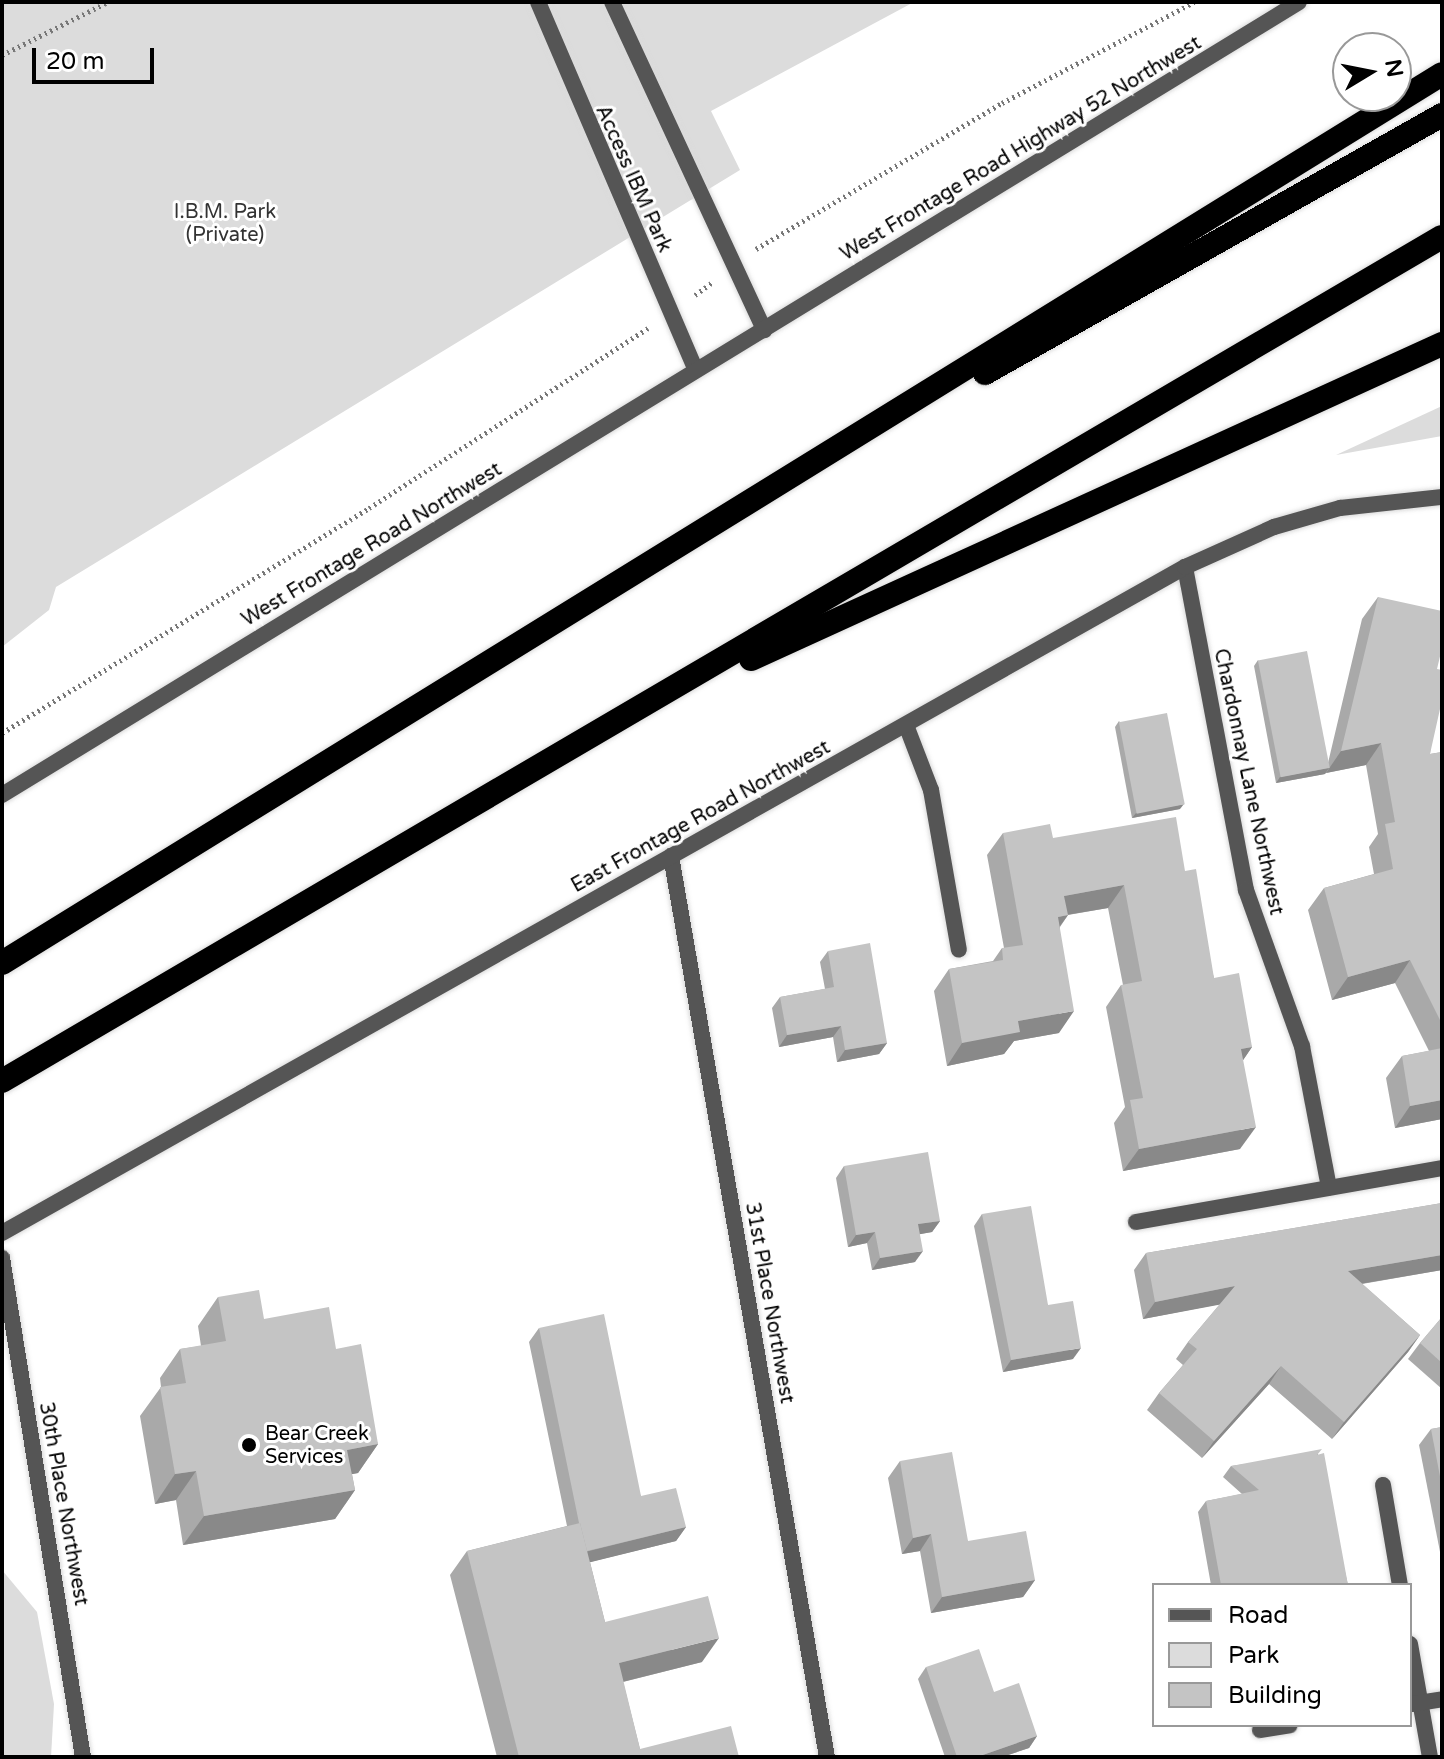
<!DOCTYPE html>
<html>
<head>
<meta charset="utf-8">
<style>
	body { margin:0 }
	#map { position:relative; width:1444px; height:1759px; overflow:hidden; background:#fff; font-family:"Varela Round",sans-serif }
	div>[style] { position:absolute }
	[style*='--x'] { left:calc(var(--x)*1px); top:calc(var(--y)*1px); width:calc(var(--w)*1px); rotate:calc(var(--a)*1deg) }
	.green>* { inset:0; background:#dcdcdc }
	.path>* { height:5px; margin-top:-2.5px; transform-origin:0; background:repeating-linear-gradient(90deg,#777 0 2px,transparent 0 6px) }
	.roads { filter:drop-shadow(0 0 2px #dbdbdb) drop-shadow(0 0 2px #dbdbdb) }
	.minor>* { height:16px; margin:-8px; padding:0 8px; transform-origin:8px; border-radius:8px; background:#555 }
	.tertiary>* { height:16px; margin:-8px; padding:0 8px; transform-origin:8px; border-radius:8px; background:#555 }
	.motorway>* { height:24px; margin:-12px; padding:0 12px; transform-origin:12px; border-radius:12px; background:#000 }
	.wall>* { inset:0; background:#a9a9a9 }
	.shaded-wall>* { inset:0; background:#898989 }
	.building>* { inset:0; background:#c4c4c4; transform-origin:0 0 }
	.dots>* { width:22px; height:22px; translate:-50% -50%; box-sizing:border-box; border:4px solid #fff; border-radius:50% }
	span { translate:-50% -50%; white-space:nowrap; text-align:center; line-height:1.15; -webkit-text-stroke:6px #fff; paint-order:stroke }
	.street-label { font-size:20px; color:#000 }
	.park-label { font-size:20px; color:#333 }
	.poi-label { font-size:20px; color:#000 }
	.left { translate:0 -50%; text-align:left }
	.frame { position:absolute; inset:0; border:4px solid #000; pointer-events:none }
	.legend { position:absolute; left:1152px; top:1583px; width:260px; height:144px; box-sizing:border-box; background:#fff; border:2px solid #999; margin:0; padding:10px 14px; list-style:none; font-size:24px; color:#000 }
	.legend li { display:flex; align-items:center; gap:16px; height:40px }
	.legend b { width:40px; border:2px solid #999 }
	.north { position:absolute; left:1332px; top:32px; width:80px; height:80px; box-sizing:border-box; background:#fff; border:2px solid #999; border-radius:50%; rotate:80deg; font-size:22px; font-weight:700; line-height:32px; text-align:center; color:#000 }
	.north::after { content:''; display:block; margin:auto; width:28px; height:36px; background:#000; clip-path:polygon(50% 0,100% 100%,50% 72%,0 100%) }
	.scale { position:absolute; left:32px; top:48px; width:122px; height:36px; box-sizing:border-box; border:4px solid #000; border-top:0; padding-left:10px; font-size:24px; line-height:28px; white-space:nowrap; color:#000; -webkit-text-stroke:6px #fff; paint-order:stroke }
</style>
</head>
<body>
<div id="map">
	<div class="green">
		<div style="clip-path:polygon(2px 2px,914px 2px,711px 111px,740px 170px,56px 587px,49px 610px,2px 647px)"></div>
		<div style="clip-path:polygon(1442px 406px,1442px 436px,1336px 455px)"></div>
		<div style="clip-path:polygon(2px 1570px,37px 1612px,54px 1704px,51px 1757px,2px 1757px)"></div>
	</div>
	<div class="path">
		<div style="--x:2;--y:55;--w:119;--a:-26.6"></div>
		<div style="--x:756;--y:249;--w:286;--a:-30.7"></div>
		<div style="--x:1002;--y:103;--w:217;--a:-27.7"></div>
		<div style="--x:695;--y:295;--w:22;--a:-36"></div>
		<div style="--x:2;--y:733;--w:430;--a:-31.5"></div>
		<div style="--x:369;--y:508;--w:332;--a:-32.8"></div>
	</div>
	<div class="roads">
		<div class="minor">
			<div style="--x:538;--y:2;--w:400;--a:66.8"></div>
			<div style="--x:612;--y:2;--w:362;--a:65.1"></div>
			<div style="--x:1185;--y:567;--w:329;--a:79.3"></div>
			<div style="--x:1246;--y:890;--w:166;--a:70.3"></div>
			<div style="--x:1302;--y:1046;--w:144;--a:79.2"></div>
			<div style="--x:906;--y:725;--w:70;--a:69"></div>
			<div style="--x:931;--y:790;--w:162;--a:80.1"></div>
			<div style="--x:671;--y:856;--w:914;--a:80.18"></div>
			<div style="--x:1136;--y:1222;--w:311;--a:-10"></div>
			<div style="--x:2;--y:1258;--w:506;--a:80.78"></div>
			<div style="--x:1383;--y:1485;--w:101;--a:80.4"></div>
			<div style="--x:1410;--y:1644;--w:115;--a:80"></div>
			<div style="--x:1412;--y:1704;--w:30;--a:-9"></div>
			<div style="--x:1260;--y:1730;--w:30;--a:-9"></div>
		</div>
		<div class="tertiary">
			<div style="--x:2;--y:795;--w:1520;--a:-31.44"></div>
			<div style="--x:2;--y:1233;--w:1358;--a:-29.38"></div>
			<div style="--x:1185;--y:567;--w:98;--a:-24.2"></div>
			<div style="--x:1274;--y:527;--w:69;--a:-16.1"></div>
			<div style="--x:1340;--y:508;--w:103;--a:-6.2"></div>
		</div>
		<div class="motorway">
			<div style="--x:985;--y:373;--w:525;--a:-29.45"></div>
			<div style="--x:751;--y:659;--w:759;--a:-24.51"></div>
			<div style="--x:2;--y:963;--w:1692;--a:-31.69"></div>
			<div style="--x:2;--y:1081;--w:1669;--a:-30.38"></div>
		</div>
	</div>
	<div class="wall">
		<div style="clip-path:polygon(1378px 597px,1437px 669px,1430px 754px,1442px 752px,1442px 1119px,1395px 1128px,1386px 1078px,1402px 1056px,1429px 1051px,1395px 983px,1332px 1000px,1308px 910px,1324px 888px,1374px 874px,1369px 847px,1378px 834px,1366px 765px,1326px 773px,1326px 772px,1325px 774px,1276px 783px,1254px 666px,1258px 660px,1328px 763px,1362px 619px)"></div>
		<div style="clip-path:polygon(1119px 721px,1180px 809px,1132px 818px,1115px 727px)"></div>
		<div style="clip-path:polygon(1003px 833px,1053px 838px,1185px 871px,1214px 978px,1252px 1047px,1243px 1060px,1240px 1149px,1123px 1171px,1114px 1123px,1125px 1107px,1106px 1007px,1121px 985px,1123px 985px,1108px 908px,1068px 915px,1060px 927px,1059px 1033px,1014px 1041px,1004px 1054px,947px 1066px,934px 991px,949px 969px,993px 961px,1002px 948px,1004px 948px,987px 855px)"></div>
		<div style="clip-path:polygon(828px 951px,887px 1043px,879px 1054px,837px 1062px,833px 1037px,779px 1047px,772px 1008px,780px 997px,825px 989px,820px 962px)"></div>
		<div style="clip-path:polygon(844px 1166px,940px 1221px,932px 1232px,920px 1234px,915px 1262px,872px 1270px,867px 1243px,848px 1247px,836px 1178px)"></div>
		<div style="clip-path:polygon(1442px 1203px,1442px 1270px,1362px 1284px,1420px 1335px,1408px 1352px,1332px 1439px,1269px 1384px,1202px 1458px,1147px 1410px,1159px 1393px,1183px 1365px,1176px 1359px,1188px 1342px,1220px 1304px,1143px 1319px,1134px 1270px,1146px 1253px)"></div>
		<div style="clip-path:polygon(982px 1214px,1048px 1305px,1073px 1359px,1003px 1372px,974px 1226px)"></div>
		<div style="clip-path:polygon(218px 1297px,264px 1319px,336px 1349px,378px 1444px,358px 1473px,352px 1474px,355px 1490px,335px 1519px,183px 1545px,176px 1500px,155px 1504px,140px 1416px,161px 1387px,160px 1378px,180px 1349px,201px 1346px,198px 1326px)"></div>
		<div style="clip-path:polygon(1442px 1317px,1442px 1389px,1408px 1359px,1420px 1343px)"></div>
		<div style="clip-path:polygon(539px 1328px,641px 1496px,686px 1527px,676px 1541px,590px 1562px,605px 1622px,702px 1662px,623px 1682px,640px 1749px,739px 1757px,497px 1757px,450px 1575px,467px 1551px,567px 1526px,529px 1342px)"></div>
		<div style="clip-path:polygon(1442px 1427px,1442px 1562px,1419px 1445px,1431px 1429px)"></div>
		<div style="clip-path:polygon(1318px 1454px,1348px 1585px,1211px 1585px,1198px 1512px,1206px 1501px,1242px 1494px,1223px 1477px,1231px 1466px)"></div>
		<div style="clip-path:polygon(900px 1461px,968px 1541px,1035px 1580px,1023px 1597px,931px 1613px,920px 1551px,902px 1554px,888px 1478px)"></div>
		<div style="clip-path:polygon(926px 1667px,994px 1692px,1037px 1736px,1029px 1748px,1002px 1757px,945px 1757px,918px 1679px)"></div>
	</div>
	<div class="shaded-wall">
		<div style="clip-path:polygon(1381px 743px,1366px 765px,1326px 773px,1341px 751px)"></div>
		<div style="clip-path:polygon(1329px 768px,1325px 774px,1276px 783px,1280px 777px)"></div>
		<div style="clip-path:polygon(1184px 804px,1180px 809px,1132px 818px,1136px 813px)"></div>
		<div style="clip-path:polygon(1124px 885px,1108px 908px,1048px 918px,1064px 896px)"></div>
		<div style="clip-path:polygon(1068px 915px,1052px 937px,1058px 917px)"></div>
		<div style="clip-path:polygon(1410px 960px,1395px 983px,1332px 1000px,1348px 977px)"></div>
		<div style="clip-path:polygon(1074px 1011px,1059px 1033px,1014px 1041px,1004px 1054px,947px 1066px,962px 1043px,1018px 1021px)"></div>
		<div style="clip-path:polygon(841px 1026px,833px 1037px,779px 1047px,787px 1035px)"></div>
		<div style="clip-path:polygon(887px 1043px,879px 1054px,837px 1062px,845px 1050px)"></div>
		<div style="clip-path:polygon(1252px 1047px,1237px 1069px,1241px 1049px)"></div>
		<div style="clip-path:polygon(1442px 1100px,1442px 1119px,1395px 1128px,1410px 1106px)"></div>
		<div style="clip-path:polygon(1256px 1127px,1240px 1149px,1123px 1171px,1139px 1149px)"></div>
		<div style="clip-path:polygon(940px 1221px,932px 1232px,910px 1236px,918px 1224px)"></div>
		<div style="clip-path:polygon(875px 1232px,867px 1243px,848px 1247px,856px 1235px)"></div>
		<div style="clip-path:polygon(923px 1251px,915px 1262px,872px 1270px,880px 1258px)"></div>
		<div style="clip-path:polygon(1442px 1255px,1442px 1270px,1336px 1288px,1348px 1271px)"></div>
		<div style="clip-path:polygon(1235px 1286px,1223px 1304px,1143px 1319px,1155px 1302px)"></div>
		<div style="clip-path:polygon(1420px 1335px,1408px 1352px,1332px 1439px,1344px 1422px)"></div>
		<div style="clip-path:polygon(1081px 1348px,1073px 1359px,1003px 1372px,1011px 1360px)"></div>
		<div style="clip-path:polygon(1281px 1366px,1269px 1384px,1202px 1458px,1214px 1441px)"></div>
		<div style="clip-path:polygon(378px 1444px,358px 1473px,327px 1479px,347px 1450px)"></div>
		<div style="clip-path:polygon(196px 1471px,176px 1500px,155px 1504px,175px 1474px)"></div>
		<div style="clip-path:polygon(355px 1490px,335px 1519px,183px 1545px,204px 1516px)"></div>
		<div style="clip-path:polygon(686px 1527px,676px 1541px,575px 1566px,585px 1552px)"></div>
		<div style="clip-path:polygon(931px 1534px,920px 1551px,902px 1554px,913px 1538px)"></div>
		<div style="clip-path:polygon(1035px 1580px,1023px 1597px,931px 1613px,942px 1597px)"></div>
		<div style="clip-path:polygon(719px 1638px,702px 1662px,602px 1687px,619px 1663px)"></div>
		<div style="clip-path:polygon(1037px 1736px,1029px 1748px,1002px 1757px,977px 1757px)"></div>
	</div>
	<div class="building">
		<div style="clip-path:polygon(1378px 597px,1442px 611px,1442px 648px,1437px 669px,1442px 670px,1442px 700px,1430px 754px,1442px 752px,1442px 1024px,1410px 960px,1348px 977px,1324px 888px,1393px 869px,1385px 824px,1395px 822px,1381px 743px,1341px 751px)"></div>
		<div style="left:1307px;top:651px;width:119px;height:50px;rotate:79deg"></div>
		<div style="left:1167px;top:713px;width:93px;height:49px;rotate:79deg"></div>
		<div style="clip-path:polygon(1176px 817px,1185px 871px,1196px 869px,1214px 978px,1239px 973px,1252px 1047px,1241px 1049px,1256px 1127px,1139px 1149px,1130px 1100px,1143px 1098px,1121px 985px,1142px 981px,1124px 885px,1064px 896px,1068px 915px,1058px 917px,1074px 1011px,1018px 1021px,1020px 1032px,962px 1043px,949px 969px,1003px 960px,1002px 948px,1023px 945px,1003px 833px,1050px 824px,1053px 838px)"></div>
		<div style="clip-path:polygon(870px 943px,887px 1043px,845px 1050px,841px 1026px,787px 1035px,780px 997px,834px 987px,828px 951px)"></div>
		<div style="clip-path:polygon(1442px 1048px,1442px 1100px,1410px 1106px,1402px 1056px)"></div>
		<div style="clip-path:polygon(928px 1152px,940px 1221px,918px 1224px,923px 1251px,880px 1258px,875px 1232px,856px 1235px,844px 1166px)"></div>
		<div style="clip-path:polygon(1442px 1203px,1442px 1255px,1348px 1271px,1420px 1335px,1344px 1422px,1281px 1366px,1214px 1441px,1159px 1393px,1197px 1349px,1188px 1342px,1235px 1286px,1155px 1302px,1146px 1253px)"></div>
		<div style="clip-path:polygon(1031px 1206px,1048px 1305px,1073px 1301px,1081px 1348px,1011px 1360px,982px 1214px)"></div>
		<div style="clip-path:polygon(259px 1290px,264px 1319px,329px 1307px,336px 1349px,361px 1344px,378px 1444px,347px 1450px,355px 1490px,204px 1516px,196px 1471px,175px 1474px,160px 1387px,186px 1383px,180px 1349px,226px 1341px,218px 1297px)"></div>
		<div style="clip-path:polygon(604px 1314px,641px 1496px,676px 1488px,686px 1527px,587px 1551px,580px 1523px,579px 1523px,539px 1328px)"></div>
		<div style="clip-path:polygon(1442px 1317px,1442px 1363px,1420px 1343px)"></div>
		<div style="clip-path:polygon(1442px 1427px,1442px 1487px,1431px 1429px)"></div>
		<div style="clip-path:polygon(1322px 1449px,1317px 1455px,1324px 1453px,1348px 1585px,1221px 1585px,1206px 1501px,1259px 1490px,1231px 1466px)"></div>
		<div style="clip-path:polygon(952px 1452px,968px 1541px,1026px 1531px,1035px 1580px,942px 1597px,931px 1534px,913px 1538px,900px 1461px)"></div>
		<div style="clip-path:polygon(580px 1523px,605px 1622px,708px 1596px,719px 1638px,619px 1663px,640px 1749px,731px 1726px,739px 1757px,519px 1757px,467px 1551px)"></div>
		<div style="clip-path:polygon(979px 1649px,994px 1692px,1019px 1683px,1037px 1736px,977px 1757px,957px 1757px,926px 1667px)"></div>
	</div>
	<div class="dots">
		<div style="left:249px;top:1445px;background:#000"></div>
	</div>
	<div class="street-label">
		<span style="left:1021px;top:149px;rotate:-31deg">West Frontage Road Highway 52 Northwest</span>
		<span style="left:633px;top:179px;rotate:66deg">Access IBM Park</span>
		<span style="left:372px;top:545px;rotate:-31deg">West Frontage Road Northwest</span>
		<span style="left:1248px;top:782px;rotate:78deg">Chardonnay Lane Northwest</span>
		<span style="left:701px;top:817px;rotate:-29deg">East Frontage Road Northwest</span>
		<span style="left:769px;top:1303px;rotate:80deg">31st Place Northwest</span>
		<span style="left:63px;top:1504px;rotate:80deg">30th Place Northwest</span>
	</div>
	<div class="park-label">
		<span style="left:225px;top:224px">I.B.M. Park<br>(Private)</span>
	</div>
	<div class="poi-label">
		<span class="left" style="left:265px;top:1446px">Bear Creek<br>Services</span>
	</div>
	<div class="frame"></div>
	<ul class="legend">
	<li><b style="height:10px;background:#555"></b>Road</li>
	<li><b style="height:22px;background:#dcdcdc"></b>Park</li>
	<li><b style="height:22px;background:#c4c4c4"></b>Building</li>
	</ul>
	<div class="north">N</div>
	<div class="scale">20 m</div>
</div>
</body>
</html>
